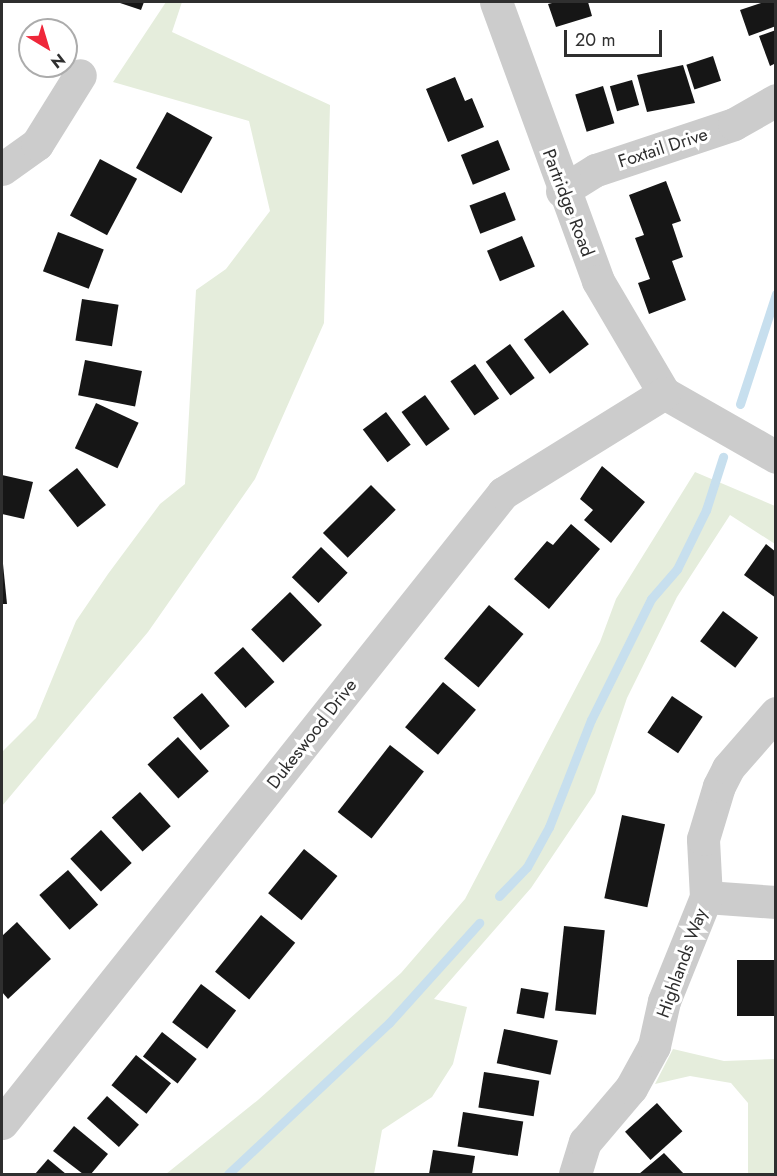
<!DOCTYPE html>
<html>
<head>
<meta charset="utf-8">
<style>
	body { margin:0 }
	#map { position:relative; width:777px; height:1176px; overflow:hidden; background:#fff; font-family:Jost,sans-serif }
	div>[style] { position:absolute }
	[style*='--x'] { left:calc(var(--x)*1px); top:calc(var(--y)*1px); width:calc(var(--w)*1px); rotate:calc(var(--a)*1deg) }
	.green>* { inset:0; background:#e5eddc }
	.stream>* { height:9px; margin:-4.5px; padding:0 4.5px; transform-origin:4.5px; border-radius:4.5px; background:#c7dfee }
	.building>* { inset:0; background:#161616; transform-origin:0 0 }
	.minor>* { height:33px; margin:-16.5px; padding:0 16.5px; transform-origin:16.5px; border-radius:16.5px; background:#ccc }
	span { translate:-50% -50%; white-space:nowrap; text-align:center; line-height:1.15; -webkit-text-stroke:6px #fff; paint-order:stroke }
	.street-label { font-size:18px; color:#2f2f2f }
	.frame { position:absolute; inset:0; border:3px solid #2f2f2f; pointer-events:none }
	.north { position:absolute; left:18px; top:18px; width:60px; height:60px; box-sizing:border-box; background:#fff; border:2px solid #acacac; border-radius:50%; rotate:142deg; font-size:16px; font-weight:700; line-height:24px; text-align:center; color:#2f2f2f }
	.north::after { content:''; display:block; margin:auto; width:21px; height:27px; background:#ef273a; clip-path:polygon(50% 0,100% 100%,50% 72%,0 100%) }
	.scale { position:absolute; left:564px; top:30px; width:98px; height:27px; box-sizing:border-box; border:3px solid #2f2f2f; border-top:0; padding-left:8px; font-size:18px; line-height:21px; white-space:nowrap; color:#2f2f2f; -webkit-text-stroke:4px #fff; paint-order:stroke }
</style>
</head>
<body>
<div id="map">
	<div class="green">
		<div style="clip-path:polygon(166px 2px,182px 2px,172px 32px,330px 105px,324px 323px,255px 479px,148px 632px,2px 806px,2px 752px,36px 718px,76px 621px,108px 574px,160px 504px,185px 484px,196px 290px,226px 269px,270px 211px,249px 121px,113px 82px)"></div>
		<div style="clip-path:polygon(695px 472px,775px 506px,775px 544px,730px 515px,677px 597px,627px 698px,595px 793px,531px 888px,434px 999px,467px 1007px,453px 1064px,432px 1097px,382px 1130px,374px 1174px,166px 1174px,258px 1100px,401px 973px,465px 899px,600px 642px,616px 599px)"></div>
		<div style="clip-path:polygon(673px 1049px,724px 1061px,775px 1059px,775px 1174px,748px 1174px,748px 1103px,731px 1083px,690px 1076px,655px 1084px)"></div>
	</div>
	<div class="stream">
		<div style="--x:740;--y:404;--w:116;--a:-71.9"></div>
		<div style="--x:499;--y:896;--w:40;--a:-46"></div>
		<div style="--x:527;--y:867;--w:46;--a:-61.2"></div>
		<div style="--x:549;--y:827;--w:115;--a:-68.6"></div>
		<div style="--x:591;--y:720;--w:135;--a:-63.6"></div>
		<div style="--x:651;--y:599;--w:40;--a:-49"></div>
		<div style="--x:677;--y:569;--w:66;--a:-63.8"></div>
		<div style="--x:706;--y:510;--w:56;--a:-72.2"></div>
		<div style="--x:228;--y:1174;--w:221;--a:-43.2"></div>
		<div style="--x:389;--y:1023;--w:135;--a:-48"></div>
	</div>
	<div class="building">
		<div style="clip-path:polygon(117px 2px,144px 2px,141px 10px)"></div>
		<div style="clip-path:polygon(556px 2px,588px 2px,592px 16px,556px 27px,548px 4px)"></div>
		<div style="clip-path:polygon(764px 2px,776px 2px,776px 26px,749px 36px,740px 10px)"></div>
		<div style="clip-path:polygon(776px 30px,776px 63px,770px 66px,759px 36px)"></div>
		<div style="left:713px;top:56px;width:26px;height:28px;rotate:72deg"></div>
		<div style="clip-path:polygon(683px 65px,695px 103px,647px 112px,637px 75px)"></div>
		<div style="clip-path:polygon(455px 77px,465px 101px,472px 98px,484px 127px,448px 142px,426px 89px)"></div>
		<div style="left:632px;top:80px;width:26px;height:23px;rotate:74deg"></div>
		<div style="left:603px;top:86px;width:39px;height:29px;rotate:73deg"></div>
		<div style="left:167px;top:112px;width:52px;height:64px;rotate:29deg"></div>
		<div style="left:498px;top:140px;width:32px;height:40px;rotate:68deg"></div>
		<div style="left:100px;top:159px;width:42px;height:64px;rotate:28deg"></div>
		<div style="clip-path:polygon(666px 181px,681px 221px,672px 224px,683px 257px,672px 261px,686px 300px,649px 314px,638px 283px,650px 279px,635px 238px,644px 235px,629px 195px)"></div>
		<div style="left:505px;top:192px;width:30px;height:38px;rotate:69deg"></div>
		<div style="left:58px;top:232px;width:49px;height:42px;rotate:21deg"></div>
		<div style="left:522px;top:236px;width:33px;height:38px;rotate:67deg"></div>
		<div style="left:82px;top:299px;width:37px;height:42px;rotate:9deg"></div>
		<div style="left:563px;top:310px;width:43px;height:49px;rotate:53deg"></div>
		<div style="left:510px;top:344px;width:42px;height:30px;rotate:54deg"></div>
		<div style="left:85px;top:360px;width:58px;height:36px;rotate:11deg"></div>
		<div style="left:475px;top:364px;width:42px;height:30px;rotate:55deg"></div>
		<div style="left:425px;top:395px;width:42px;height:29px;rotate:54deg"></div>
		<div style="left:96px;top:403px;width:47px;height:50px;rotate:25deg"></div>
		<div style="left:386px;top:412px;width:41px;height:29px;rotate:53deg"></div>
		<div style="clip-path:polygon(602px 466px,645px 502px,611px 543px,584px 520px,593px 510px,580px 499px)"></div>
		<div style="left:77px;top:468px;width:47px;height:36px;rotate:52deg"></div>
		<div style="clip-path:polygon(2px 475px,33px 482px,24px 519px,2px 514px)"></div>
		<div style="left:371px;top:485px;width:35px;height:68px;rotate:45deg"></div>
		<div style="clip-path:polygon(571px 524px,600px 549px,549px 609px,514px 579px,547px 541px,553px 545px)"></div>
		<div style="clip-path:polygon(766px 544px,776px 552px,776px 598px,744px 575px)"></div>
		<div style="left:321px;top:547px;width:37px;height:42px;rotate:44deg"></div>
		<div style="clip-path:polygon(2px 554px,7px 604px,2px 604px)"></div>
		<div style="left:290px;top:592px;width:46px;height:54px;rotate:46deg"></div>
		<div style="left:489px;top:605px;width:45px;height:70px;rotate:40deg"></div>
		<div style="left:723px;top:611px;width:44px;height:38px;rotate:37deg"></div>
		<div style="left:243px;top:647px;width:47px;height:39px;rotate:48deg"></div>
		<div style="left:443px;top:682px;width:43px;height:59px;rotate:40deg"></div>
		<div style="left:202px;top:693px;width:43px;height:38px;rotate:50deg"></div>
		<div style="left:672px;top:696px;width:37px;height:44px;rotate:34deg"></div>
		<div style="left:178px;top:737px;width:46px;height:41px;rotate:48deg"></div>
		<div style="left:390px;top:745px;width:43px;height:85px;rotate:38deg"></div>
		<div style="left:140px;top:792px;width:46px;height:38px;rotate:48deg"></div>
		<div style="left:622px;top:815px;width:44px;height:85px;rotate:12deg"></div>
		<div style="left:101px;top:830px;width:45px;height:42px;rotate:47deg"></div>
		<div style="left:304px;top:849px;width:43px;height:57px;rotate:39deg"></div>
		<div style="left:68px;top:870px;width:46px;height:38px;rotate:49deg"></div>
		<div style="left:261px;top:915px;width:44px;height:73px;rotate:39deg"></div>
		<div style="clip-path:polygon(17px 922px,51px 959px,8px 999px,2px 992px,2px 936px)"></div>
		<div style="left:564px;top:926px;width:41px;height:85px;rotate:6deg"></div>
		<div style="left:737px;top:960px;width:39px;height:56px"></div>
		<div style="left:201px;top:984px;width:44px;height:48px;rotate:37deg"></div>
		<div style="left:521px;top:988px;width:28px;height:26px;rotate:10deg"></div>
		<div style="left:504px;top:1029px;width:55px;height:35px;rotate:12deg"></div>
		<div style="left:162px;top:1032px;width:44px;height:31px;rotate:38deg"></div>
		<div style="left:136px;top:1055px;width:45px;height:39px;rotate:39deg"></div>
		<div style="left:484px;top:1072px;width:56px;height:36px;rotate:9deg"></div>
		<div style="left:107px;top:1096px;width:43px;height:30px;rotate:42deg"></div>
		<div style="left:657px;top:1103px;width:38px;height:43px;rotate:48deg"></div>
		<div style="left:463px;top:1112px;width:61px;height:35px;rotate:9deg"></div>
		<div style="clip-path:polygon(74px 1126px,108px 1154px,91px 1174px,83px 1174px,53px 1151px)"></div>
		<div style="clip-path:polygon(433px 1150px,475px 1156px,472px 1174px,429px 1174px)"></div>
		<div style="clip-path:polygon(664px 1153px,684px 1174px,639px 1174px)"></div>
		<div style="clip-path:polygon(48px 1159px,66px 1174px,35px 1174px)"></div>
	</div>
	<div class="minor">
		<div style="--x:496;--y:2;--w:297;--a:69.9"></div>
		<div style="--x:598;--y:281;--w:130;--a:59.5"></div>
		<div style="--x:664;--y:393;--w:129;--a:29.7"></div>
		<div style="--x:2;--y:169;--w:43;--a:-35.5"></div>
		<div style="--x:37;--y:144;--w:81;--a:-58.1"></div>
		<div style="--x:562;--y:191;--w:40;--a:-32"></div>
		<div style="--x:596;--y:170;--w:145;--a:-18.4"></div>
		<div style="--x:734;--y:124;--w:48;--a:-29.7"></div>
		<div style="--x:706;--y:897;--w:70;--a:4.1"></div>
		<div style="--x:2;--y:1123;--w:805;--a:-51.51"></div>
		<div style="--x:503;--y:493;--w:190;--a:-31.8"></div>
		<div style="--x:575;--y:1174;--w:34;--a:-73"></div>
		<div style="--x:585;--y:1142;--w:71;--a:-49.6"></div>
		<div style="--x:631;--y:1088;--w:48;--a:-61.3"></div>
		<div style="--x:654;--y:1046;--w:46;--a:-77.5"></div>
		<div style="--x:664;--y:1001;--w:112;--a:-68"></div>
		<div style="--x:706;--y:897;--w:58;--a:-93"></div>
		<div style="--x:703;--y:839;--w:55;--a:-73.2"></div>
		<div style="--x:719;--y:786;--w:20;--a:-63"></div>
		<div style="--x:728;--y:768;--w:73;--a:-48.9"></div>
	</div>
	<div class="street-label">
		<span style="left:663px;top:148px;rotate:-18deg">Foxtail Drive</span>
		<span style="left:568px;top:203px;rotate:69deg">Partridge Road</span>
		<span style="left:312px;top:734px;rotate:-52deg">Dukeswood Drive</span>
		<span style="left:682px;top:963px;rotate:-70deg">Highlands Way</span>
	</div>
	<div class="frame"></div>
	<div class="north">N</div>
	<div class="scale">20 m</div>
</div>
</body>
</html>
